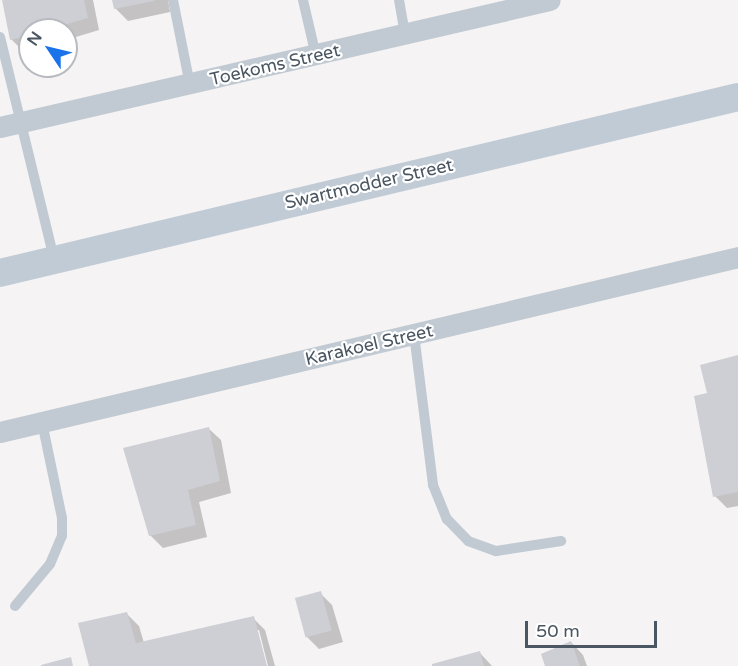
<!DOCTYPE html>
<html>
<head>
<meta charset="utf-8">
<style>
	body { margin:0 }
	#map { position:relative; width:738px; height:666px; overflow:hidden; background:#f5f3f3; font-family:"Varela Round",sans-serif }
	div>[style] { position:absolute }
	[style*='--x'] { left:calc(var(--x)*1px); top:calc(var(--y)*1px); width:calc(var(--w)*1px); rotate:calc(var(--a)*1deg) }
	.shadow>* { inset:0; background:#0003 }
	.building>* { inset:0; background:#cdcfd5; transform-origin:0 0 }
	.service>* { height:10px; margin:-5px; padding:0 5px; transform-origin:5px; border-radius:5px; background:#c1cad2 }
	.minor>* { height:21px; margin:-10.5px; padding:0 10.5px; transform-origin:10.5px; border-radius:10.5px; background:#c1cad2 }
	.secondary>* { height:28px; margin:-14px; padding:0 14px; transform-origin:14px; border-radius:14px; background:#c1cbd6 }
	span { translate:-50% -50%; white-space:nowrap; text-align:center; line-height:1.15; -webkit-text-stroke:4.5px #fff; paint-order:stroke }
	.street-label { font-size:18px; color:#4a5661 }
	.north { position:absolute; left:18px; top:18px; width:60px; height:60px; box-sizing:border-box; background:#fff; border:2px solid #b7bbc0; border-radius:50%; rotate:305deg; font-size:16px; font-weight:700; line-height:24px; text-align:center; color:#4a5661 }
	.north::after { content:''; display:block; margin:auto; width:21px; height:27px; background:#1a73e8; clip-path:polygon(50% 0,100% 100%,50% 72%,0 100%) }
	.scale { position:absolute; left:525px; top:621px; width:132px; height:27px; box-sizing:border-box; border:3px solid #4a5661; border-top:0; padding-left:8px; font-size:18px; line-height:21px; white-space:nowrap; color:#4a5661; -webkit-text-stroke:4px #fff; paint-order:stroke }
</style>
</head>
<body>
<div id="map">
	<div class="shadow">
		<div style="clip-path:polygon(4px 0,93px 0,99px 30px,66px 40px,66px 30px,30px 30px,30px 50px,24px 52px,11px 39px)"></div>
		<div style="clip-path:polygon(114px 0,168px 0,170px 12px,128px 21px,116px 9px)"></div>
		<div style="clip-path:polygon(738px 357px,738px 506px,727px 508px,715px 496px,708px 394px)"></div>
		<div style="clip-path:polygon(208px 428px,221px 440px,231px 493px,199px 502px,207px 537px,163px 548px,150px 535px)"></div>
		<div style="clip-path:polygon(320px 593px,332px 605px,343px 642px,319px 649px,307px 637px)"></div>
		<div style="clip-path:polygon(127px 614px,139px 626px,144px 643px,253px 618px,265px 630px,275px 666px,268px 666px,259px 630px,256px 630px,265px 666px,90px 666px)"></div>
		<div style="clip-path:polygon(571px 642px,583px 655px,587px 666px,547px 666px)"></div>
		<div style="clip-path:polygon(480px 653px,492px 666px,434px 666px)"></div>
	</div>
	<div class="building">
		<div style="clip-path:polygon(2px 0,84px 0,88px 18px,46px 30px,30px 30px,30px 35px,10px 40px)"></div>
		<div style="clip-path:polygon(112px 0,154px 0,154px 1px,114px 9px)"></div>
		<div style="clip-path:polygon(738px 355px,738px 492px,713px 497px,694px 396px,707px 393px,700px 365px)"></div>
		<div style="clip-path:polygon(209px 427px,220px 481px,188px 490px,196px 525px,149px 536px,123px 448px)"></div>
		<div style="left:321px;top:591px;width:41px;height:27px;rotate:75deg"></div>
		<div style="clip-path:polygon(127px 612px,136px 643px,254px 616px,267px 666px,89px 666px,78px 623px)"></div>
		<div style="clip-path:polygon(571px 641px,580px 666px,545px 666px,541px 654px)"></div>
		<div style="clip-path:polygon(480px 651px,484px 666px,432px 666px,432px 664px)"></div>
		<div style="clip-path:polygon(71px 657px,73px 666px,41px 666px,41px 665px)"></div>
	</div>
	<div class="service">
		<div style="--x:173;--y:0;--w:87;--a:78.7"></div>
		<div style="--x:303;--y:0;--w:57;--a:76.9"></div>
		<div style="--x:399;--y:0;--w:34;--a:80"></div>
		<div style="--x:0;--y:37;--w:228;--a:76.3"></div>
		<div style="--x:414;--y:334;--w:152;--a:82.8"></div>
		<div style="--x:433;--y:485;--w:37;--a:68"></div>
		<div style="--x:447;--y:519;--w:30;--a:46"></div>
		<div style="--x:468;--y:541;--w:30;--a:20"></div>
		<div style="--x:496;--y:551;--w:66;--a:-8.7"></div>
		<div style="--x:15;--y:606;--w:55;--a:-50.2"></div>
		<div style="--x:50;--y:564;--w:30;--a:-67"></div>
		<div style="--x:62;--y:536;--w:18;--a:-90"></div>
		<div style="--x:62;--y:518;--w:98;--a:-101.8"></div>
	</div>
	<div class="minor">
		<div style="--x:0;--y:127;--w:564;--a:-13"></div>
		<div style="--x:0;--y:432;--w:758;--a:-13.34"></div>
	</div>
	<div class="secondary">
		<div style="--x:0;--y:273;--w:759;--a:-13.41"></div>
	</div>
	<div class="street-label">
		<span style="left:275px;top:65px;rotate:-13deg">Toekoms Street</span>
		<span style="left:369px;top:184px;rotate:-13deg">Swartmodder Street</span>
		<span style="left:369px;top:345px;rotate:-13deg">Karakoel Street</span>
	</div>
	<div class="north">N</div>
	<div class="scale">50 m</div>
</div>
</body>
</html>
